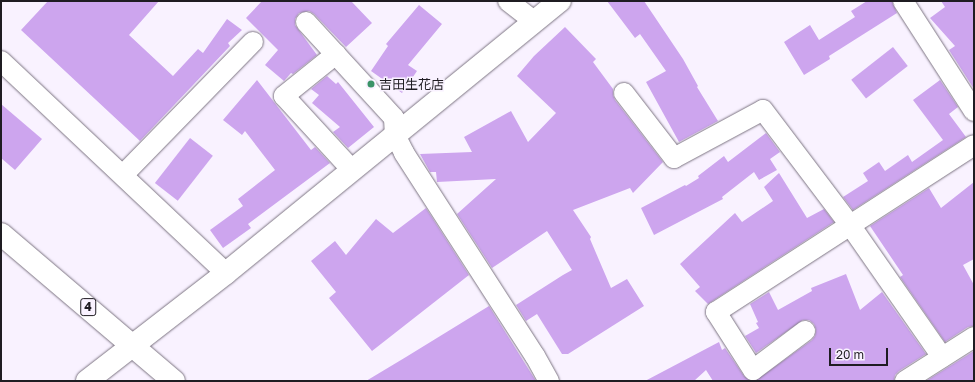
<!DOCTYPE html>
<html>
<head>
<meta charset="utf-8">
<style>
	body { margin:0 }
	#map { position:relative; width:975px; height:382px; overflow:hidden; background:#f9f2ff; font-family:"Golos Text","Noto Sans JP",sans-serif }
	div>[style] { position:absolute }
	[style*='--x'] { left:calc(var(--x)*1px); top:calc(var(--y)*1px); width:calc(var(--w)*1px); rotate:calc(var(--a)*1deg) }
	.building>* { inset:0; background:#cda5ee; transform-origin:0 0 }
	.roads { filter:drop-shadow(0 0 1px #7d7583) drop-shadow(0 0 1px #7d7583) }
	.minor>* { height:20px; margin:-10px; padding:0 10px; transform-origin:10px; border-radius:10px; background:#fff }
	.tertiary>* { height:22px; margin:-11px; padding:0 11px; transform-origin:11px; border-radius:11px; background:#fff }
	.trunk>* { height:22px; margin:-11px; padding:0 11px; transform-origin:11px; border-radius:11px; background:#fff }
	.dots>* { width:11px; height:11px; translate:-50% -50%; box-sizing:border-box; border:2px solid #f9f2ff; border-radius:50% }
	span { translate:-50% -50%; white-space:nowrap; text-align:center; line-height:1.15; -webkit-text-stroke:3px #f9f2ff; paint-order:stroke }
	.shield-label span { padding:1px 3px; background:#f9f2ff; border:1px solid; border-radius:3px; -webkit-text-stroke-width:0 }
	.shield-label { font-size:12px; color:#1f1c22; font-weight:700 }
	.poi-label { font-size:13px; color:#1f1c22 }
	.left { translate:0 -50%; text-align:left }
	.frame { position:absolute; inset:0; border:2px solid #1f1c22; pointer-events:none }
	.scale { position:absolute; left:829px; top:348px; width:59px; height:18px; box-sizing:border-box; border:2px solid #1f1c22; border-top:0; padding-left:5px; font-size:12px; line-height:14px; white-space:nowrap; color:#1f1c22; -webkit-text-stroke:3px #f9f2ff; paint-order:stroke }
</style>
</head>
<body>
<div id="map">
	<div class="building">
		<div style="clip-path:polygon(48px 1px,159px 1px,129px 35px,173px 76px,198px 49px,203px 53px,227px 19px,242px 30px,228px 43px,230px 46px,140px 141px,21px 30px)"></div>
		<div style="clip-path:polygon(262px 1px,351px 1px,372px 23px,346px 47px,314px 14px,309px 11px,299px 13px,295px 19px,295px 25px,317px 55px,293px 74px,291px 73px,284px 81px,265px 65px,278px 50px,246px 18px)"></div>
		<div style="clip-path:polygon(607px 1px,644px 1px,683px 59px,698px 86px,697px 87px,718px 121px,679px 142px,646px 82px,666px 71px,640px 34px,635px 38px)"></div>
		<div style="clip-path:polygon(867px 1px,892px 1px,897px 13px,829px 56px,830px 59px,804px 75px,784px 42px,810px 25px,819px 40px,855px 17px,851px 11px)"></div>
		<div style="clip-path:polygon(941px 1px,974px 1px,974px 89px,949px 50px,955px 46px,930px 18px,945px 7px)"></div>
		<div style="clip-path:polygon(419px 5px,442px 24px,408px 65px,417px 71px,402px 93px,371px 71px,388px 46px,386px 44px)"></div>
		<div style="clip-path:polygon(565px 27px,596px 59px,593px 62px,613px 89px,613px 95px,615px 100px,663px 162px,633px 193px,630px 188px,573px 210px,591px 237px,590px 239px,611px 288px,627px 279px,644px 306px,568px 354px,562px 354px,537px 314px,526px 321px,516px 305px,563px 275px,572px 270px,547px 231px,492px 268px,457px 214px,496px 179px,437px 182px,436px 172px,430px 172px,420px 154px,472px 152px,464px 137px,511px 111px,528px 142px,556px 113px,517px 76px,534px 56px)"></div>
		<div style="left:893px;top:47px;width:24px;height:53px;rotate:52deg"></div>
		<div style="clip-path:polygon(327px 76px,336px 84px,338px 82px,374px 127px,348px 148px,333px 132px,340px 127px,312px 103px,319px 95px,311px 89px)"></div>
		<div style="clip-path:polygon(257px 80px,311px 150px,315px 147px,330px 163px,248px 224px,251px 228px,223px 248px,210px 230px,243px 206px,238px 199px,275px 170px,245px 131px,242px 135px,223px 120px)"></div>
		<div style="clip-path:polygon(940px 80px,958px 107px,949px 114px,966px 137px,853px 210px,843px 197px,868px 181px,863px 173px,879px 162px,885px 171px,908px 155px,912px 162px,943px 140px,913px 100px)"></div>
		<div style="clip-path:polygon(1px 104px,42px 139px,15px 170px,1px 158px)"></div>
		<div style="clip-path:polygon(766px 133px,780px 152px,770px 159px,777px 170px,759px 180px,754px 172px,722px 197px,723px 199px,654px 235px,641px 208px,685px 185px,686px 186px,699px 178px,698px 176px,724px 156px,728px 162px)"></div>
		<div style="left:190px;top:138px;width:29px;height:57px;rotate:38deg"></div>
		<div style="clip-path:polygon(779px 173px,807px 218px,824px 209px,834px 222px,708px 304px,695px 291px,700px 287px,680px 264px,735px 213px,742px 222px,773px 201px,764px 187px)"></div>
		<div style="clip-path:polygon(974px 182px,974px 259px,963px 265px,974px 285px,974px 326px,968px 327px,945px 342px,900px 277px,903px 275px,870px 226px,929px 188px,941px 208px)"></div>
		<div style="clip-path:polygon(426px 208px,469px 275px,372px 351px,329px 298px,336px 292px,311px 261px,335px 241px,346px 255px,376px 219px,393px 233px)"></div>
		<div style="clip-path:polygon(846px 274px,860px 310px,882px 292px,926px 354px,899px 371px,895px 375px,894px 381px,755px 381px,812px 340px,815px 336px,816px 330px,814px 324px,809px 320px,803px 320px,756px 353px,745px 336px,759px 328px,756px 323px,758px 322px,750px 304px,769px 292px,778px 310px,812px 291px,811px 288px)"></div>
		<div style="clip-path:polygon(489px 306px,536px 381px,366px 381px,406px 357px)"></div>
		<div style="clip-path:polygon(719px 342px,722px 350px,725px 348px,744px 376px,751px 381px,713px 381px,706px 370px,694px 381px,645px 381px)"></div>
		<div style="clip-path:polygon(974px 351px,974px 381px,926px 381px)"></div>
	</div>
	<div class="roads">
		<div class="minor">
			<div style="--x:508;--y:1;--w:33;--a:38"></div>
			<div style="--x:903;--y:1;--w:131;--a:57.2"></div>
			<div style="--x:306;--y:22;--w:130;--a:47.5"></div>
			<div style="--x:394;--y:118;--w:17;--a:87"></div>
			<div style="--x:395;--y:135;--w:20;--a:63"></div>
			<div style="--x:404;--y:153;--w:242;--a:57.2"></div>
			<div style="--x:535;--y:356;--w:29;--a:61"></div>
			<div style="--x:336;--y:54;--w:67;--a:141.1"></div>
			<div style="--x:284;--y:96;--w:100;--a:47.4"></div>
			<div style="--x:1;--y:61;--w:309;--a:43.3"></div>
			<div style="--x:624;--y:93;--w:82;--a:52.4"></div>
			<div style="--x:674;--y:158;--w:101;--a:-28.3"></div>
			<div style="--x:763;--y:110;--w:144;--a:52.9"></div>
			<div style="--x:850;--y:225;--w:161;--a:55.1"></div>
			<div style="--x:123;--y:175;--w:186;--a:-45.7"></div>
			<div style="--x:805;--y:331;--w:65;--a:143.1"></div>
			<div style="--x:753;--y:370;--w:69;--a:-122.5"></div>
			<div style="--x:716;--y:312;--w:307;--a:-32.9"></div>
			<div style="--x:905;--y:381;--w:82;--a:-32.5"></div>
		</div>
		<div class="tertiary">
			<div style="--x:87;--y:381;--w:176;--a:-37.8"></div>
			<div style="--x:226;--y:273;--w:431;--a:-39.2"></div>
		</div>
		<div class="trunk">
			<div style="--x:1;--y:234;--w:227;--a:40.4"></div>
		</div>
	</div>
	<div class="dots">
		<div style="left:371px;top:84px;background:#3a9367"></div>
	</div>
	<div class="shield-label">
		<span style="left:88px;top:307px">4</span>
	</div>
	<div class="poi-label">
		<span class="left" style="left:379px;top:84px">吉田生花店</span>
	</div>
	<div class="frame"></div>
	<div class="scale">20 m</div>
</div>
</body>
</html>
